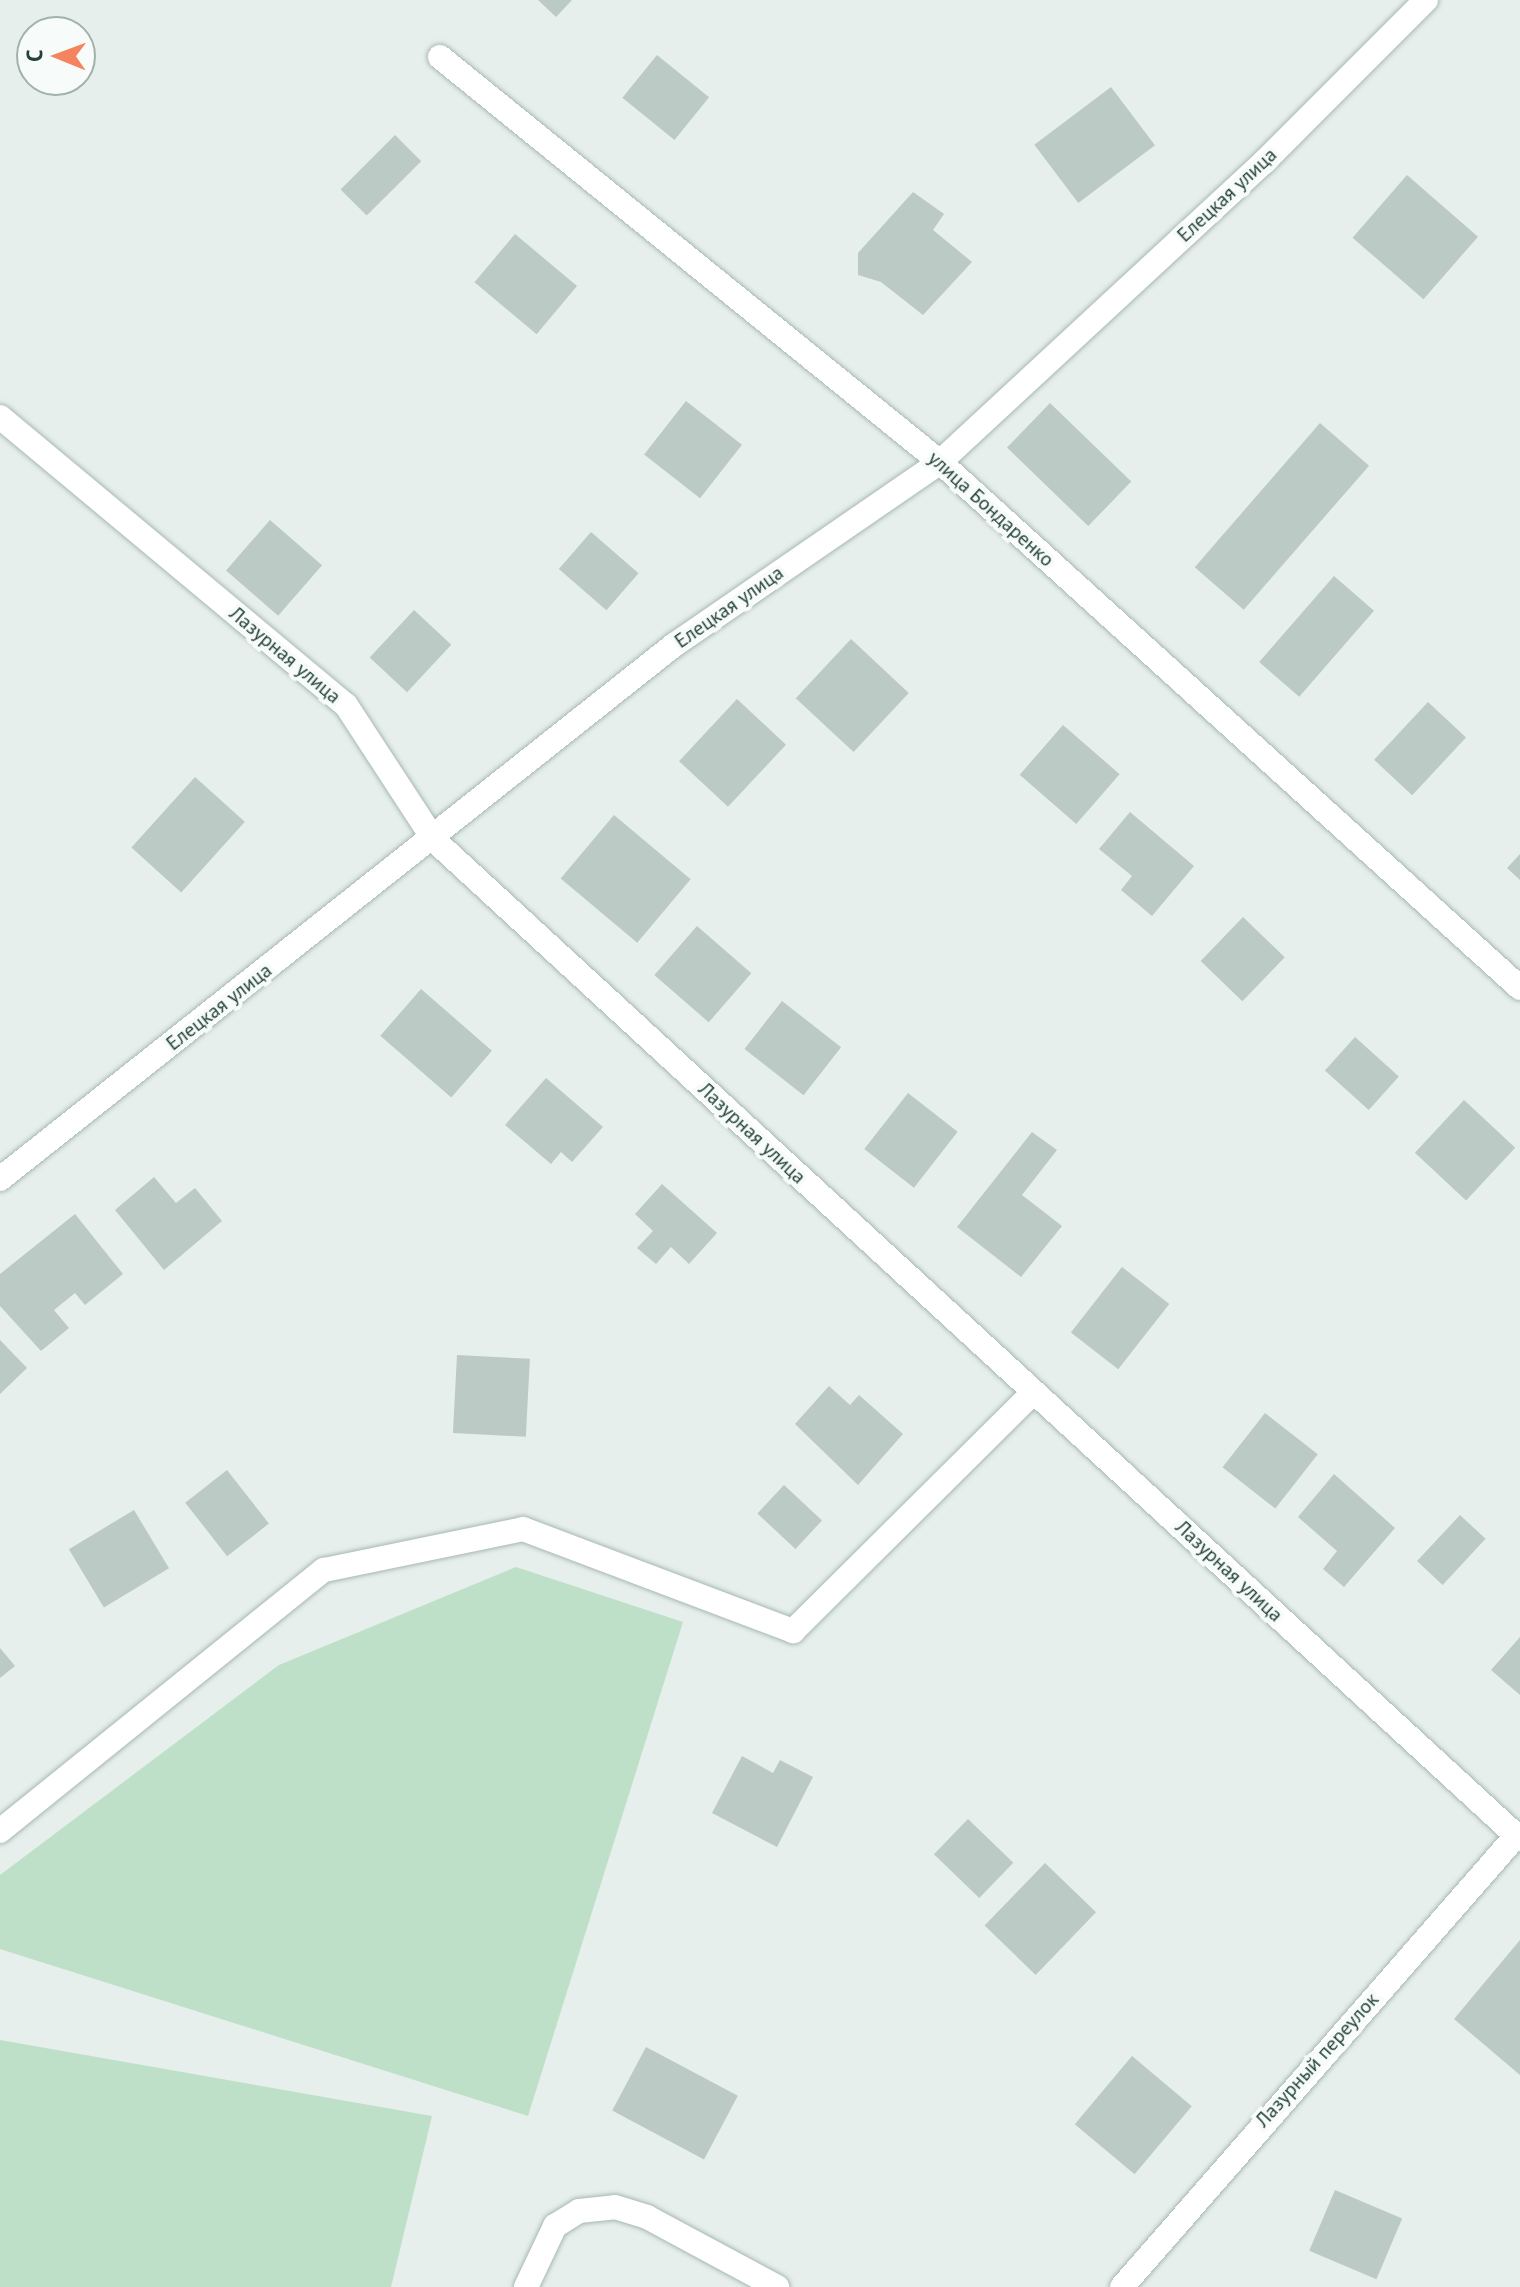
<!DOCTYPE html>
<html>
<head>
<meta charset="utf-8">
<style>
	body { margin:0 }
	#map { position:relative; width:1520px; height:2287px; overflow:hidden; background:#e6efeb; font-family:"PT Sans",sans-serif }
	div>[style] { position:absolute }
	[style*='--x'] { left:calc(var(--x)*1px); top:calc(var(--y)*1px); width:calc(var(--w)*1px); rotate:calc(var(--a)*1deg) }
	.green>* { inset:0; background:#bfe0c8 }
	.building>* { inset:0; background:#bbcac4; transform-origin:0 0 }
	.roads { filter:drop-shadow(0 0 2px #a8b8b2) drop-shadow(0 0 2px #a8b8b2) }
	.lane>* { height:24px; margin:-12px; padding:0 12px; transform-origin:12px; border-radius:12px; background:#fff }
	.street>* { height:24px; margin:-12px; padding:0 12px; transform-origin:12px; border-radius:12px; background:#fff }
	span { translate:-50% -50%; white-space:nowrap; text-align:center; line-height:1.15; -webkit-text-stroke:8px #f7fbf9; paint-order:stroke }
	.street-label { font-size:20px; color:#24423a }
	.north { position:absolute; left:16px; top:16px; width:80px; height:80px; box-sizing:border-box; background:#f7fbf9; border:2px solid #a3b1ad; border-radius:50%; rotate:271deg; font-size:22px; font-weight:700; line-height:32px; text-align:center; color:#24423a }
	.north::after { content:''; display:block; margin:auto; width:28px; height:36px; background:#f4845f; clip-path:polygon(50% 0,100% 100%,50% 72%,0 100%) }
</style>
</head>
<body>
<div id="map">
	<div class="green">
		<div style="clip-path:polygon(516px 1567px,683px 1622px,528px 2116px,0 1949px,0 1875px,279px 1665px)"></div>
		<div style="clip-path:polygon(0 2040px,432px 2116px,391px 2287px,0 2287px)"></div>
	</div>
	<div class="building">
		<div style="clip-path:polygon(538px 0,572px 0,556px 17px)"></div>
		<div style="left:657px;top:55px;width:67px;height:55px;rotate:39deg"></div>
		<div style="left:1111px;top:87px;width:73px;height:96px;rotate:53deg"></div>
		<div style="left:395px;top:135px;width:37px;height:77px;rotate:45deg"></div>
		<div style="left:1407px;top:175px;width:94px;height:83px;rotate:41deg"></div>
		<div style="clip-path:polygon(913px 192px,944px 214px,933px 230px,972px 262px,923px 315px,881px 282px,858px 275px,858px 253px)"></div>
		<div style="left:515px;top:234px;width:81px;height:63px;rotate:40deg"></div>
		<div style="left:686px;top:401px;width:71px;height:68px;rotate:38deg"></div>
		<div style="left:1050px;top:403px;width:113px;height:62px;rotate:44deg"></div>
		<div style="left:1320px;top:423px;width:65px;height:191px;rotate:41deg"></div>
		<div style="left:270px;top:520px;width:69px;height:67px;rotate:41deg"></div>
		<div style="left:591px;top:532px;width:63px;height:49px;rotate:41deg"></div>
		<div style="left:1334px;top:576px;width:53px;height:114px;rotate:41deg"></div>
		<div style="left:414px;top:610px;width:51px;height:65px;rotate:43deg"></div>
		<div style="left:851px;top:639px;width:79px;height:81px;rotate:43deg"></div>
		<div style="left:737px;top:699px;width:67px;height:85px;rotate:43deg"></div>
		<div style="left:1428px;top:702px;width:52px;height:79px;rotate:43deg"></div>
		<div style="left:1063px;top:725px;width:75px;height:66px;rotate:41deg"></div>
		<div style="left:195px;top:777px;width:67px;height:95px;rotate:42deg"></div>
		<div style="clip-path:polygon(1130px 812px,1194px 866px,1152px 916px,1121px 890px,1132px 876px,1099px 849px)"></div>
		<div style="left:614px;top:815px;width:100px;height:83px;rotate:40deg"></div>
		<div style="clip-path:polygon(1520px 854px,1520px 880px,1507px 868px)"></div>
		<div style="left:1243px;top:917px;width:58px;height:61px;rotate:44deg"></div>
		<div style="left:697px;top:926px;width:72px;height:65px;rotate:41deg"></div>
		<div style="left:421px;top:989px;width:94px;height:62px;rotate:41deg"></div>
		<div style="left:782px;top:1001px;width:75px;height:61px;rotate:38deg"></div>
		<div style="left:1355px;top:1037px;width:59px;height:45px;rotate:42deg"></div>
		<div style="clip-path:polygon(546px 1078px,603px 1127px,572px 1162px,561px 1152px,551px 1164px,505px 1125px)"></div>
		<div style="left:908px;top:1093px;width:63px;height:71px;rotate:38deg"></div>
		<div style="left:1464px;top:1100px;width:70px;height:72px;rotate:43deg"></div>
		<div style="clip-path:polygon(1032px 1132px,1057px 1150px,1022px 1195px,1062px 1226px,1021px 1277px,957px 1227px)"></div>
		<div style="clip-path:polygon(154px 1177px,176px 1203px,195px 1188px,222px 1221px,164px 1270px,115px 1210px)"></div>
		<div style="clip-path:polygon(662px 1184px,717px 1233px,689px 1264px,671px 1247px,656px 1264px,637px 1248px,653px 1231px,635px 1214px)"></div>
		<div style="clip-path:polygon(75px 1214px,123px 1274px,85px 1305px,75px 1293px,54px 1310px,69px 1328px,41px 1351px,0 1306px,0 1274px)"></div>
		<div style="left:1122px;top:1267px;width:60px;height:83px;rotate:38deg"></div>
		<div style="clip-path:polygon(0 1340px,27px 1368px,0 1394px)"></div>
		<div style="left:457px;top:1355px;width:73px;height:78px;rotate:3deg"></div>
		<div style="clip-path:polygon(829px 1386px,850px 1405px,859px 1395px,903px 1434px,858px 1485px,795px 1424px)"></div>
		<div style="left:1265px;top:1413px;width:67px;height:69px;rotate:38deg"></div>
		<div style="left:227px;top:1470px;width:68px;height:53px;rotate:52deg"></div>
		<div style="clip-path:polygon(1334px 1474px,1395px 1528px,1344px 1587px,1323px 1569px,1337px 1551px,1298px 1517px)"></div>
		<div style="left:784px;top:1485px;width:52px;height:39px;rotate:43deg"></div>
		<div style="left:134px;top:1510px;width:68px;height:76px;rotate:59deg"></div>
		<div style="left:1460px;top:1515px;width:35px;height:63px;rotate:43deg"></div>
		<div style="clip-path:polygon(1520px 1637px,1520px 1695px,1491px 1670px)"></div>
		<div style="clip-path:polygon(0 1648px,15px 1666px,0 1678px)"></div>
		<div style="clip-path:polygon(742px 1756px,773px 1773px,780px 1760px,813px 1777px,777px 1847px,712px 1813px)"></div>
		<div style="left:968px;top:1819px;width:63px;height:49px;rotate:44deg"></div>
		<div style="left:1045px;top:1863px;width:71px;height:87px;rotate:44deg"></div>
		<div style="clip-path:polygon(1520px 1940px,1520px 2075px,1454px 2019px)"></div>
		<div style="left:646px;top:2047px;width:104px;height:72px;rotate:28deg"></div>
		<div style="left:1132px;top:2056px;width:78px;height:89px;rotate:40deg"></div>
		<div style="left:1335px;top:2190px;width:73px;height:66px;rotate:23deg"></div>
	</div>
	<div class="roads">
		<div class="lane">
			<div style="--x:0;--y:1831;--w:416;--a:-38.9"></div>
			<div style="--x:324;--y:1570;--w:203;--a:-11.6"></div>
			<div style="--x:523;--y:1529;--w:289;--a:20.7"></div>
			<div style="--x:793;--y:1631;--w:339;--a:-44.8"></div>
		</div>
		<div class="street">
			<div style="--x:440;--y:57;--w:643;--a:39.01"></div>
			<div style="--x:940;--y:462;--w:783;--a:42.2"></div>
			<div style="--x:0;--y:417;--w:450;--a:39.8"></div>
			<div style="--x:346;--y:705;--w:161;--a:56.9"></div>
			<div style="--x:434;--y:840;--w:1476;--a:42.61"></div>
			<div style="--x:0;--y:1179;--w:860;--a:-38.39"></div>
			<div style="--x:674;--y:645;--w:323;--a:-34.5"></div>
			<div style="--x:940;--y:462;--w:442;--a:-42.8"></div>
			<div style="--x:1264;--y:162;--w:229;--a:-45"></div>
			<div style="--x:526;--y:2287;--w:68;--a:-64.6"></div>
			<div style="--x:555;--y:2226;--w:28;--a:-32"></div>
			<div style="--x:579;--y:2211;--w:36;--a:-6"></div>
			<div style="--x:615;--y:2207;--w:34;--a:17"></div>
			<div style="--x:647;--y:2217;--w:148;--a:28.3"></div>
			<div style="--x:1122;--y:2287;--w:599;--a:-48.86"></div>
		</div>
	</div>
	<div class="street-label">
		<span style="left:1227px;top:195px;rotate:-43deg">Елецкая улица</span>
		<span style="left:991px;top:509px;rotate:42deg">улица Бондаренко</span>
		<span style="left:729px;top:607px;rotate:-35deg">Елецкая улица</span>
		<span style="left:285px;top:655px;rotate:40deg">Лазурная улица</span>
		<span style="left:219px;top:1007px;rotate:-38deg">Елецкая улица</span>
		<span style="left:752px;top:1133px;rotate:43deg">Лазурная улица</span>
		<span style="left:1229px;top:1571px;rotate:43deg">Лазурная улица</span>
		<span style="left:1317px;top:2060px;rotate:-48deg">Лазурный переулок</span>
	</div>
	<div class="north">С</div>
</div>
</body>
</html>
